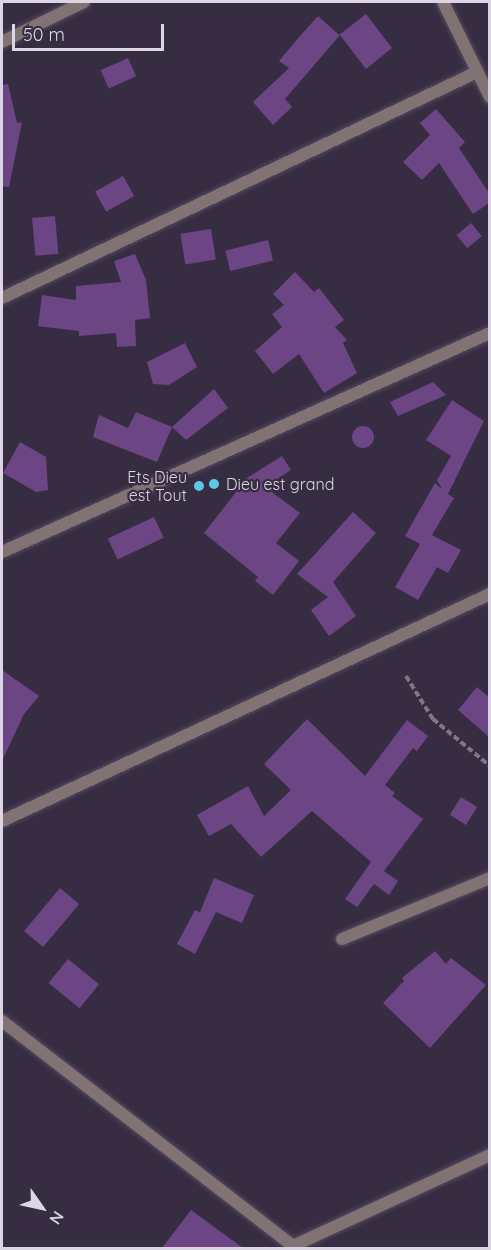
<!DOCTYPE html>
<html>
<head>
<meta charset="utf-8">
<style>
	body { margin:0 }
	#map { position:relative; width:491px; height:1250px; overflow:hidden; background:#372d42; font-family:Quicksand,sans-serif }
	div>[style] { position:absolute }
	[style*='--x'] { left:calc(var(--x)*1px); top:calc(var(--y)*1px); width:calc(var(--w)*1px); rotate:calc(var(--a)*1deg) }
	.building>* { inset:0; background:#6c4584; transform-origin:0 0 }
	.round { border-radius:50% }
	.path>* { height:4px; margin-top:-2px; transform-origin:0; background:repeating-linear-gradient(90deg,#7f7688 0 6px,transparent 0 9px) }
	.roads { filter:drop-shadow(0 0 2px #554b5f) drop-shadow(0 0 2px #554b5f) }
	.street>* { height:12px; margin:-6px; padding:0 6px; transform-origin:6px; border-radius:6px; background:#817373 }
	.dots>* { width:16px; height:16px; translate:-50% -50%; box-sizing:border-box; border:3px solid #372d42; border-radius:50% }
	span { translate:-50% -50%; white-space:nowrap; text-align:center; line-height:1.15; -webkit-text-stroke:4.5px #372d42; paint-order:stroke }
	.poi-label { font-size:16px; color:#dcd6e4 }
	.right { translate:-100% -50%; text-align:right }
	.left { translate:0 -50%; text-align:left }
	.frame { position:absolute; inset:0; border:3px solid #dcd6e4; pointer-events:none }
	.north { position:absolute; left:12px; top:1178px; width:60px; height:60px; -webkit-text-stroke:4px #372d42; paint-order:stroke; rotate:124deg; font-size:16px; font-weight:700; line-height:24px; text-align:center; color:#dcd6e4 }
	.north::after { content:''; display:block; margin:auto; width:21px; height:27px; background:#dcd6e4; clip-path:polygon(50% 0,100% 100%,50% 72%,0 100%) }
	.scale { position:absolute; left:12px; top:24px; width:152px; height:27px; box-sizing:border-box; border:3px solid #dcd6e4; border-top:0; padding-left:8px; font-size:18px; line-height:21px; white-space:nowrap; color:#dcd6e4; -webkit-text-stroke:4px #372d42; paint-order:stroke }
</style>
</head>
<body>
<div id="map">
	<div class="building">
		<div style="clip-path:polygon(366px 14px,392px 48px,366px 69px,340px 35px,285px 99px,292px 107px,273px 125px,253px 102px,289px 68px,279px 61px,300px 36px,318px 16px,339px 35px)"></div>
		<div style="left:128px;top:58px;width:20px;height:30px;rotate:66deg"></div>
		<div style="clip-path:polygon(8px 84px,17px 123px,22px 122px,9px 187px,2px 186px,2px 85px)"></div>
		<div style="clip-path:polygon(436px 109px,465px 142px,459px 148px,489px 193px,489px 203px,473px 214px,439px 163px,422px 180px,403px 162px,430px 135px,420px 123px)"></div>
		<div style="left:123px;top:176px;width:23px;height:32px;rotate:61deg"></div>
		<div style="left:55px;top:216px;width:38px;height:23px;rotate:85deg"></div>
		<div style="left:471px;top:223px;width:17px;height:19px;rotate:50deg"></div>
		<div style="left:211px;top:229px;width:31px;height:31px;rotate:81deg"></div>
		<div style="left:268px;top:240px;width:21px;height:44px;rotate:76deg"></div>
		<div style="clip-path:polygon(135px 254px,146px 280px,150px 318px,135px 320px,136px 346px,117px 347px,116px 333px,79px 336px,79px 331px,38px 326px,42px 295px,76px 300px,76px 286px,121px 282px,114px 261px)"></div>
		<div style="clip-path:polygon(295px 272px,314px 292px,319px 288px,344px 320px,335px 327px,347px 340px,343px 343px,357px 373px,324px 393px,299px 354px,273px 374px,255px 351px,282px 327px,272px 314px,284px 305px,273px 294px)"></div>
		<div style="clip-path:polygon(185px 343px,197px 367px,169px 385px,153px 384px,147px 362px)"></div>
		<div style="clip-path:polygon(433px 382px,446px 395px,398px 416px,390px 402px)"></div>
		<div style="clip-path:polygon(214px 389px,228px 408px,186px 440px,172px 427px)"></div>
		<div style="clip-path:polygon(452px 400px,484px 421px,448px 494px,454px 498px,432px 535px,461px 550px,448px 573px,437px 567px,418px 600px,395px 587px,420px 544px,405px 536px,435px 483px,442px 489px,437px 480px,451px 456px,426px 440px)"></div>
		<div style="clip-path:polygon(136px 412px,172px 427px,157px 462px,93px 437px,99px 415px,128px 428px)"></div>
		<div class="round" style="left:352px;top:426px;width:22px;height:22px"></div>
		<div style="clip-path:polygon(20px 442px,46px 457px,48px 490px,36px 492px,3px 473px)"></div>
		<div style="clip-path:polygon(282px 456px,291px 470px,265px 487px,300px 513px,276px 543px,299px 561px,273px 595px,255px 581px,258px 577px,204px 533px,237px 491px,234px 486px)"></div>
		<div style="clip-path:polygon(353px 512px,376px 533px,333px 582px,356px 616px,329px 636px,311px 610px,328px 597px,297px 574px)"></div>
		<div style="left:154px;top:517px;width:23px;height:51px;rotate:65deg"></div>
		<div style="clip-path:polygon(2px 670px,39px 696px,24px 714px,2px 761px)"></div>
		<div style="clip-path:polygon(477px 687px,489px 697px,489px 737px,458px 710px)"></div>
		<div style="clip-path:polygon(307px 719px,365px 776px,407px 720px,428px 736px,417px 751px,413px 748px,385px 785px,395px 793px,392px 796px,423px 819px,384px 871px,398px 881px,389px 895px,374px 884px,357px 907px,345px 899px,371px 862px,312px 811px,261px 857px,231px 824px,209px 836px,197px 815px,248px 786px,264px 816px,291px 790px,264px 764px)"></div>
		<div style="left:461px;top:797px;width:19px;height:21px;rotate:32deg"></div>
		<div style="clip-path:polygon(214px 878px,254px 895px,242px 923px,216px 912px,195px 954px,177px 944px,195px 910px,200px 912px)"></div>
		<div style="left:60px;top:888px;width:25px;height:56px;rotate:40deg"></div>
		<div style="clip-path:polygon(435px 951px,446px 964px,451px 958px,486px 985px,430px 1048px,383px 1003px,404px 981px,402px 978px)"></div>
		<div style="left:68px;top:959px;width:40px;height:31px;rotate:39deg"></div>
		<div style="clip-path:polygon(191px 1210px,243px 1248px,162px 1248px)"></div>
	</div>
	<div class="path">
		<div style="--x:406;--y:676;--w:51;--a:57.9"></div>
		<div style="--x:433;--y:719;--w:74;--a:39.5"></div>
	</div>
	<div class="roads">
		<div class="street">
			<div style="--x:443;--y:2;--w:106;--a:63.7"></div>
			<div style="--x:2;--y:42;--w:91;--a:-26"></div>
			<div style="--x:2;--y:298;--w:526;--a:-25.44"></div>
			<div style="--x:2;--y:552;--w:535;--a:-24.17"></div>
			<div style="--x:2;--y:821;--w:538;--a:-24.95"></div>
			<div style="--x:342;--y:939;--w:160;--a:-22.4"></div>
			<div style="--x:2;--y:1021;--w:368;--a:37.7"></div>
			<div style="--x:293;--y:1246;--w:217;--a:-24.8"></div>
		</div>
	</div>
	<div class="dots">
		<div style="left:214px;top:484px;background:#5cc7e8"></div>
		<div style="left:199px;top:486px;background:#5cc7e8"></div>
	</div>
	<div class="poi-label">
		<span class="right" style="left:187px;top:486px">Ets Dieu<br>est Tout</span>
		<span class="left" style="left:226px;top:484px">Dieu est grand</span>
	</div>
	<div class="frame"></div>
	<div class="north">N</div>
	<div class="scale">50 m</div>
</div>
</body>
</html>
